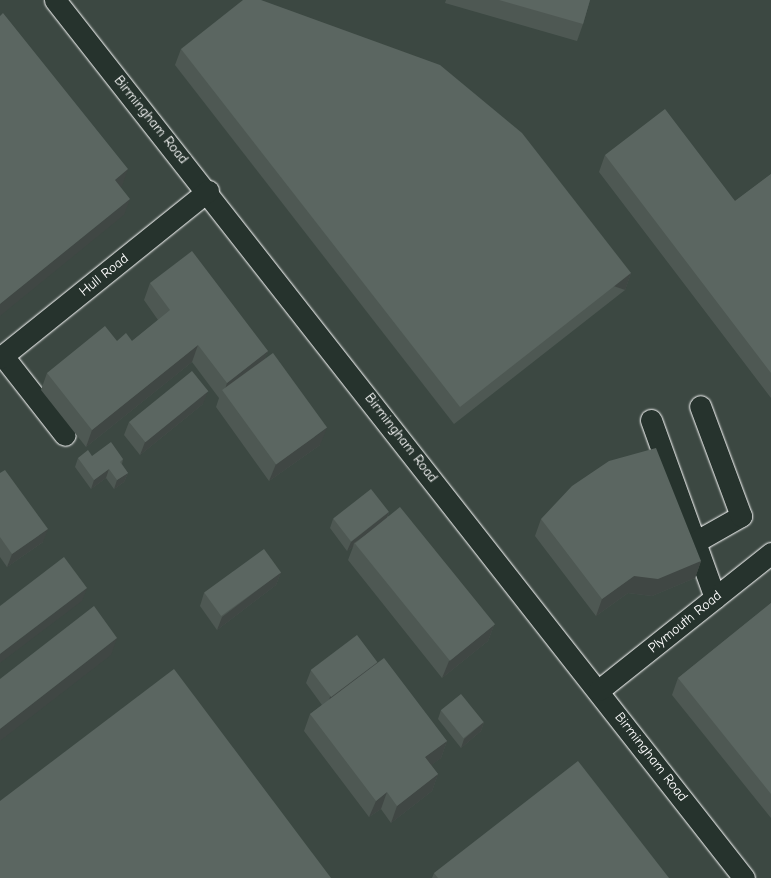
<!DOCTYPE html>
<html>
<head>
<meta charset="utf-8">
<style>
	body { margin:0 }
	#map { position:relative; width:771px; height:878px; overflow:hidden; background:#2f3b35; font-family:"Comic Neue",sans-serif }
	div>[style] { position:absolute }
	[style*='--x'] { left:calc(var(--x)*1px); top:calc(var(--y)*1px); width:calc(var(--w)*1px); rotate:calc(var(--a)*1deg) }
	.built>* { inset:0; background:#3c4842; transform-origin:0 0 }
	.roads { filter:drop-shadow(0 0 1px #fff) drop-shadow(0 0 1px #fff) }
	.minor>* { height:21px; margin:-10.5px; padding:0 10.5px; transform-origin:10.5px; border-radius:10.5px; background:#26332d }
	.wall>* { inset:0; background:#4e5853 }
	.shaded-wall>* { inset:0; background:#404744; transform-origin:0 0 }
	.building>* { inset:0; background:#5b6661; transform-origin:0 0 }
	span { translate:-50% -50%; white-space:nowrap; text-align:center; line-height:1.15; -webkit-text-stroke:4.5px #26332d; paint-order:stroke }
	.street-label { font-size:14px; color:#fff }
</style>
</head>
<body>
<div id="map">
	<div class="built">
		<div style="left:0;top:0;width:771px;height:878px"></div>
	</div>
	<div class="roads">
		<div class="minor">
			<div style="--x:55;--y:0;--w:1116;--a:51.88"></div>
			<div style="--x:3;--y:356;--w:100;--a:51.9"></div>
			<div style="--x:0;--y:358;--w:267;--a:-38.8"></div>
			<div style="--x:651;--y:420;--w:189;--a:70.2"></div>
			<div style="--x:695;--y:542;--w:53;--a:-29.5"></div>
			<div style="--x:741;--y:516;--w:117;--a:-110.4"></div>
			<div style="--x:599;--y:690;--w:220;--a:-38.5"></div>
		</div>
	</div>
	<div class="wall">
		<div style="clip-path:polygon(446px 0,590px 0,583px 24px,577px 41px,445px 3px)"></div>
		<div style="clip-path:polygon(181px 49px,631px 273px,625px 290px,454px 424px,175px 65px)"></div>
		<div style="clip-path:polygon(605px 155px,735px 201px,771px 174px,771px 398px,599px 172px)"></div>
		<div style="clip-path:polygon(150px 283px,268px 351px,265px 358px,320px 445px,269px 481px,216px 407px,219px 398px,192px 362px,86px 447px,41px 390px,47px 373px,117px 341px,132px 341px,158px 320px,144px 300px)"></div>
		<div style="clip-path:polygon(203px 404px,140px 455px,124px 435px,129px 422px)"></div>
		<div style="clip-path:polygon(78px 458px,123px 459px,122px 464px,128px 473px,124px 482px,114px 489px,106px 478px,91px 489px,75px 467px)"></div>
		<div style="clip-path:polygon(0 473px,43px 542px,7px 567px,0 557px)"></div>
		<div style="clip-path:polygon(389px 512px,388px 516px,494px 625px,488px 641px,442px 678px,348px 560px,353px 547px,347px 551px,330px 528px,333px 519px)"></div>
		<div style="clip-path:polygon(541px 519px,701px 561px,695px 578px,652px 596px,628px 593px,596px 616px,535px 536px)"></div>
		<div style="clip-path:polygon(281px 572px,276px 585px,217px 630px,200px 606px,204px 593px)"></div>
		<div style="clip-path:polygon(771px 603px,771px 818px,672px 695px,678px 678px)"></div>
		<div style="clip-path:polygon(376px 664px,447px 741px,441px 758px,431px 765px,438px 774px,432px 791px,391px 823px,381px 809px,369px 817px,304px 731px,310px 714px,322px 705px,306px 683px,311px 670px)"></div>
		<div style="clip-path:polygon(441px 710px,484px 722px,481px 731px,461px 748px,438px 719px)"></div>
		<div style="clip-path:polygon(434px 873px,669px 878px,432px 878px)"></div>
	</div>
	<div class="shaded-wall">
		<div style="clip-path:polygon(128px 169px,122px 186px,109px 197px,115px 180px)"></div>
		<div style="clip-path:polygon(130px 199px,124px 215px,0 316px,0 304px)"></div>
		<div style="left:631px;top:273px;width:18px;height:217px;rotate:109deg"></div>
		<div style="clip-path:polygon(198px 345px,192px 362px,86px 447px,92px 430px)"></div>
		<div style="clip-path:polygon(268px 351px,262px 367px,224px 392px,227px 383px)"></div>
		<div style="clip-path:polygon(208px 391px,203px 404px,140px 455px,145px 442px)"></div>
		<div style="clip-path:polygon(327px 428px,320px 445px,269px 481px,276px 464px)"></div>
		<div style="clip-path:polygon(109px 469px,106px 478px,91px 489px,94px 480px)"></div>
		<div style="clip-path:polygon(128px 473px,124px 482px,114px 489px,117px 480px)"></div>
		<div style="clip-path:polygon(389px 512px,386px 521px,354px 543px,353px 547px,347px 551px,351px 542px)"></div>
		<div style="clip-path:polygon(48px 529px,43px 542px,7px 567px,12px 554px)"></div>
		<div style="clip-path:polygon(701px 561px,695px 578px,652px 596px,628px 593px,596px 616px,602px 599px,634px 576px)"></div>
		<div style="clip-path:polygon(281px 572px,276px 585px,217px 630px,222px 617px)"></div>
		<div style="clip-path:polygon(87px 588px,82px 601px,0 663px,0 654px)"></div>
		<div style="clip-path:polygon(494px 625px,488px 641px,442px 678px,449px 661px)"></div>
		<div style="clip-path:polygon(117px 638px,111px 655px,0 741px,0 729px)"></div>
		<div style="clip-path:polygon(377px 662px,372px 675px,326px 710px,330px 697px)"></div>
		<div style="clip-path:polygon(484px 722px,481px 731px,461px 748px,464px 739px)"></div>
		<div style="clip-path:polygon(447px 741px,441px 758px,419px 774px,425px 757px)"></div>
		<div style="clip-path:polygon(438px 774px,432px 791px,391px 823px,397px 806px)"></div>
		<div style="clip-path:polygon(387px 792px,381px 809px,369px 817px,376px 801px)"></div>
	</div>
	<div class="building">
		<div style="clip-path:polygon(243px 0,261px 0,440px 65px,522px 133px,631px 273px,460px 407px,181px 49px)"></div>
		<div style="clip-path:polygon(499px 0,590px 0,583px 24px)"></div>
		<div style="clip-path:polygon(3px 13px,128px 169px,115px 180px,130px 199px,0 304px,0 16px)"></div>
		<div style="clip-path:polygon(665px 109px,735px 201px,771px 174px,771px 373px,605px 155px)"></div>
		<div style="clip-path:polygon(192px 251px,268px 351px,227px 383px,198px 345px,92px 430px,47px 373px,105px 326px,117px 341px,126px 333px,132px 341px,170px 310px,150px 283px)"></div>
		<div style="left:273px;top:353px;width:92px;height:63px;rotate:54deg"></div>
		<div style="left:192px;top:371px;width:26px;height:81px;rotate:51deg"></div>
		<div style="clip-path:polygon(111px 442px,123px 459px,120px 462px,128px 473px,117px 480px,109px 469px,94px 480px,78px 458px,88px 450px,92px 456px)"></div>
		<div style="clip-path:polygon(656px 448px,701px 561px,658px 579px,634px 576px,602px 599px,541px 519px,572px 486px,609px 461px)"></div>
		<div style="clip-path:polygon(5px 470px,48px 529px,12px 554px,0 537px,0 473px)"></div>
		<div style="left:371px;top:489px;width:29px;height:48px;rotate:52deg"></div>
		<div style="left:400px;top:507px;width:151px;height:58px;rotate:51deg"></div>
		<div style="left:264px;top:549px;width:29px;height:74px;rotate:54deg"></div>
		<div style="clip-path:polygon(64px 557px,87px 588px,0 654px,0 606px)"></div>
		<div style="clip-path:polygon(771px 603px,771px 794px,678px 678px)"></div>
		<div style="clip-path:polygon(94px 606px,117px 638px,0 729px,0 679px)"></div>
		<div style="left:357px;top:635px;width:34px;height:58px;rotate:53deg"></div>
		<div style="clip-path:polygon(384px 658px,447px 741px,425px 757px,438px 774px,397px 806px,387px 792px,376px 801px,310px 714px)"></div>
		<div style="clip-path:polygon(174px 669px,331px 878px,0 878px,0 801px)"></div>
		<div style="left:461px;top:694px;width:36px;height:26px;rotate:51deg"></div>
		<div style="clip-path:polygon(578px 761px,669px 878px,438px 878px,434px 873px)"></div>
	</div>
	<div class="street-label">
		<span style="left:151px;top:120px;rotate:51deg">Birmingham Road</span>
		<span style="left:104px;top:275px;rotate:-39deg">Hull Road</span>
		<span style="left:401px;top:438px;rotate:52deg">Birmingham Road</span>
		<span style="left:685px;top:622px;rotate:-39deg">Plymouth Road</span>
		<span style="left:651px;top:757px;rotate:52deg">Birmingham Road</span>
	</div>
</div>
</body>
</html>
